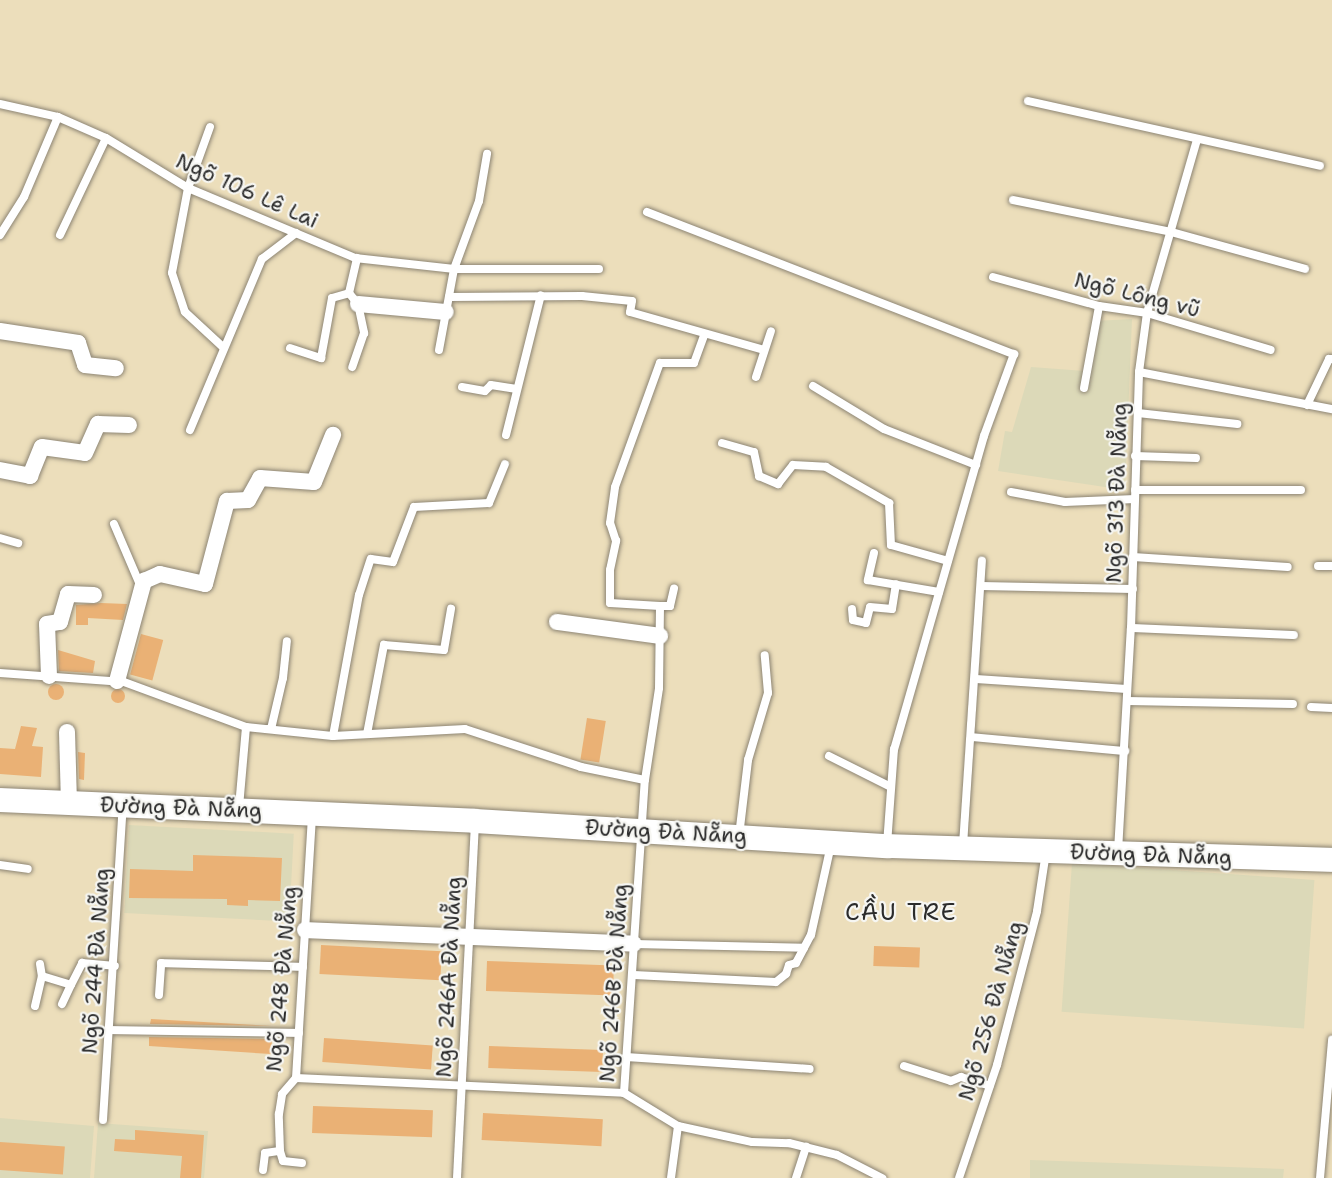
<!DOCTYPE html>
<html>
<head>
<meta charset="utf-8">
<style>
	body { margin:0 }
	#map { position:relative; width:1332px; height:1178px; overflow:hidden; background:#ecdebb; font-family:"Shantell Sans",sans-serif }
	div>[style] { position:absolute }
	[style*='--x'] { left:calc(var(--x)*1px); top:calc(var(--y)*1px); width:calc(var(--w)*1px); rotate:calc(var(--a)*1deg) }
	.built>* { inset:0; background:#dcd9b8; transform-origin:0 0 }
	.building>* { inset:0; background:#eab175; transform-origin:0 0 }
	.round { border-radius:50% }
	.roads { filter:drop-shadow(0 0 2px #8c8473) drop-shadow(0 0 2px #8c8473) }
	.service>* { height:8px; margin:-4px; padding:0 4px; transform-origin:4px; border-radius:4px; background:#fff }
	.minor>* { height:16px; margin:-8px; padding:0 8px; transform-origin:8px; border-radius:8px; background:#fff }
	.secondary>* { height:24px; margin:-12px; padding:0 12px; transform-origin:12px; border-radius:12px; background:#fff }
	span { translate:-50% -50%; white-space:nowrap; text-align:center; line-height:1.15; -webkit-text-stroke:4.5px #f6f6f2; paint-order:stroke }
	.street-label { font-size:21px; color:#2b2b2b }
	.quarter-label { font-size:24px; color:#2b2b2b; letter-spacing:1.5px }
</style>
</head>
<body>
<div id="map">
	<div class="built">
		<div style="clip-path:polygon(1132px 319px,1125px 490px,998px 471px,1005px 431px,1012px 432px,1031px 367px,1085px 371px,1095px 321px)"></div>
		<div style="left:129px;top:825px;width:165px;height:88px;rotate:3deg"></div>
		<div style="left:1072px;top:863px;width:243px;height:149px;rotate:4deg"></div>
		<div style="clip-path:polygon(0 1118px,94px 1126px,90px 1178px,0 1178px)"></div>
		<div style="clip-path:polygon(98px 1123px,208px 1131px,204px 1178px,94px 1178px)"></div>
		<div style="clip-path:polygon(1030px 1160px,1284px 1169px,1283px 1178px,1030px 1178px)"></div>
	</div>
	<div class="building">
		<div style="clip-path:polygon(101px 603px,127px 604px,123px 620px,88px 618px,88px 625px,76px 625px,76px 605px)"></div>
		<div style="left:141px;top:634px;width:23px;height:42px;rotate:15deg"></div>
		<div style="clip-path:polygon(58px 650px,95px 661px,93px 673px,59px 671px)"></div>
		<div class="round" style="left:48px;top:684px;width:16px;height:16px"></div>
		<div class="round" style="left:111px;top:689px;width:14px;height:14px"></div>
		<div style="left:587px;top:718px;width:19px;height:42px;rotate:9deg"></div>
		<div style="clip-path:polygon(21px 726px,37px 728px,32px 746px,43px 747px,41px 777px,0 774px,0 748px,15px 749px)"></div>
		<div style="clip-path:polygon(78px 752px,85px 753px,84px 780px,79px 779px)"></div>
		<div style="clip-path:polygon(193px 855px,282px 858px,280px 901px,248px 900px,248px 906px,227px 905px,227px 899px,129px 898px,130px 869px,193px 871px)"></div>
		<div style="left:321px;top:945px;width:121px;height:29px;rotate:3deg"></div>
		<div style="left:874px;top:946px;width:46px;height:20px;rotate:2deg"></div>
		<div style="left:487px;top:961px;width:127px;height:30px;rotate:2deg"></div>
		<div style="clip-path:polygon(151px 1019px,272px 1026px,150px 1024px)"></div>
		<div style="clip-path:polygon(149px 1037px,272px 1039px,271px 1054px,149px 1046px)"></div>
		<div style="left:324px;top:1038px;width:109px;height:24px;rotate:4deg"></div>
		<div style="left:489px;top:1046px;width:114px;height:22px;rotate:2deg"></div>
		<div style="left:313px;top:1106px;width:120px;height:27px;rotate:2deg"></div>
		<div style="left:483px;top:1113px;width:120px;height:27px;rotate:3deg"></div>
		<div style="clip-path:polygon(135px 1130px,204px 1135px,201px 1178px,180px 1178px,182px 1156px,114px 1151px,115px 1139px,135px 1140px)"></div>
		<div style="left:0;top:1142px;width:65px;height:28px;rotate:4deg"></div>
	</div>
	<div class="roads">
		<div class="service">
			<div style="--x:1028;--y:101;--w:299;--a:12.5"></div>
			<div style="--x:0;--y:104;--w:59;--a:12.6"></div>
			<div style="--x:58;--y:117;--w:52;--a:23.6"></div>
			<div style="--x:106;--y:138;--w:96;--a:31.4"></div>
			<div style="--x:188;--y:188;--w:181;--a:22.7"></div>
			<div style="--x:355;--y:258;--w:100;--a:6.3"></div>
			<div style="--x:454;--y:269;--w:145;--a:0"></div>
			<div style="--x:210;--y:127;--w:65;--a:109.8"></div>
			<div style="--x:188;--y:188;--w:86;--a:100.7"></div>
			<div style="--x:172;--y:273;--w:41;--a:71.6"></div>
			<div style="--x:185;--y:312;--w:53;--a:42.7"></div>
			<div style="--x:1013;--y:200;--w:161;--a:11.4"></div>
			<div style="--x:1171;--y:232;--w:139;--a:15.4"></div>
			<div style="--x:647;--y:212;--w:394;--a:21.2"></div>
			<div style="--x:1014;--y:354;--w:87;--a:110.1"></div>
			<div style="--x:984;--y:436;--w:326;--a:106"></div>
			<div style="--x:894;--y:749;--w:96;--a:94.2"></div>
			<div style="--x:0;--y:235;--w:45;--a:-57.7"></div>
			<div style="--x:24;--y:197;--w:87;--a:-67"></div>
			<div style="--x:60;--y:235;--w:107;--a:-64.6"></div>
			<div style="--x:993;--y:277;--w:110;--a:15.3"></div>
			<div style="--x:1099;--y:306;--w:49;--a:8.3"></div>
			<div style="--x:1147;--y:313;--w:129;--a:16.6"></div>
			<div style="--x:349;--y:293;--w:14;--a:51"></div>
			<div style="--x:358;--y:304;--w:30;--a:78"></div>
			<div style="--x:364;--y:333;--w:36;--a:109"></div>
			<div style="--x:349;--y:293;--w:36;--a:-77"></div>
			<div style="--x:449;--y:297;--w:133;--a:-0.4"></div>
			<div style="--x:582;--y:296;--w:50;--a:5.7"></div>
			<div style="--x:632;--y:301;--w:11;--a:100"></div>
			<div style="--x:630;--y:312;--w:139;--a:15.8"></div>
			<div style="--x:290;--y:348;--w:33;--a:18"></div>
			<div style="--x:321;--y:358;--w:61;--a:-79.6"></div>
			<div style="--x:332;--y:298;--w:18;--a:-16"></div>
			<div style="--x:439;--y:350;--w:82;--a:-79.5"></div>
			<div style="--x:454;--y:269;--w:72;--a:-69.8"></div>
			<div style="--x:479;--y:201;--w:48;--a:-80.3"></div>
			<div style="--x:1139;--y:372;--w:197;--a:10.9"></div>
			<div style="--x:756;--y:377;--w:48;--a:-71.9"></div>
			<div style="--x:813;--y:386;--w:83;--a:31.2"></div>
			<div style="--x:884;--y:429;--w:99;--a:21.4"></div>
			<div style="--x:462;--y:387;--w:23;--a:10"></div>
			<div style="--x:485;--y:391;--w:8;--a:-45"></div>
			<div style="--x:491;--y:385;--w:26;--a:9"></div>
			<div style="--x:1084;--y:388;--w:83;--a:-79.6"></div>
			<div style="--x:1307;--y:405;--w:51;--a:-64.4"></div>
			<div style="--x:1329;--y:359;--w:3;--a:0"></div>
			<div style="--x:1138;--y:413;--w:100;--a:6.3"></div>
			<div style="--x:190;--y:430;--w:186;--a:-67.2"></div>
			<div style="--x:262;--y:259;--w:43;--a:-37.4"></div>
			<div style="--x:506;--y:435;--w:144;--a:-76"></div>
			<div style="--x:722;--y:443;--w:33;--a:16"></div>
			<div style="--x:754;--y:452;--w:25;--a:78"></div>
			<div style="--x:759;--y:476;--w:21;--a:23"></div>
			<div style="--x:778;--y:484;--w:24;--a:-52"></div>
			<div style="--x:793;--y:465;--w:33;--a:3"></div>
			<div style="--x:826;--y:467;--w:73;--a:29.7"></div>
			<div style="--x:889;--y:503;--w:42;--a:87.3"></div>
			<div style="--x:891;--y:545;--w:59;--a:15.7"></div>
			<div style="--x:1135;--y:456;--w:61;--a:1.9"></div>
			<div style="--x:1135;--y:490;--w:166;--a:0"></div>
			<div style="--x:1011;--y:492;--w:55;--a:10.5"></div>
			<div style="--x:1065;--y:502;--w:70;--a:-2.5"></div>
			<div style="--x:114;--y:524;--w:69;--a:66.8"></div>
			<div style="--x:0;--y:538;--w:19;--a:16"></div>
			<div style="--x:874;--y:553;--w:28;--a:103"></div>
			<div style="--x:868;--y:580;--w:72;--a:9.6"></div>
			<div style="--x:1133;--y:557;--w:155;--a:3.7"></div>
			<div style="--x:1318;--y:566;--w:14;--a:0"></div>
			<div style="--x:981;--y:586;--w:152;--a:1.1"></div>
			<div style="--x:660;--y:606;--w:10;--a:0"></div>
			<div style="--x:670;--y:606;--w:18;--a:-77"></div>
			<div style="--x:852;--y:609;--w:11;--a:85"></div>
			<div style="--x:853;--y:620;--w:13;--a:13"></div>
			<div style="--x:866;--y:623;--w:16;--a:-76"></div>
			<div style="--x:870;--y:607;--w:22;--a:5"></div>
			<div style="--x:892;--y:609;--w:25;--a:-81"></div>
			<div style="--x:1131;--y:628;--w:163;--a:2.5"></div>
			<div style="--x:0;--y:673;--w:124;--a:4.2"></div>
			<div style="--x:124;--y:682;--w:130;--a:20.2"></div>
			<div style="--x:246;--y:727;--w:87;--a:5.9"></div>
			<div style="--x:333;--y:736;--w:132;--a:-3"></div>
			<div style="--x:465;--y:729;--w:122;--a:18.1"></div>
			<div style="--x:581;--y:767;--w:65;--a:11.5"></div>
			<div style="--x:976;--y:679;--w:151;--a:3.8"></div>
			<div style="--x:1127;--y:701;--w:166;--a:1"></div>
			<div style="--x:1311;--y:707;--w:21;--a:3"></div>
			<div style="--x:268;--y:729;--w:3;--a:0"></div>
			<div style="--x:271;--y:729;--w:52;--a:-76.8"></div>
			<div style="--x:283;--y:678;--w:37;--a:-84"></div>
			<div style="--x:367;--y:734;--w:91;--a:-79.2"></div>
			<div style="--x:384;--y:645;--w:60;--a:4.8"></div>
			<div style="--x:444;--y:650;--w:42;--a:-80.3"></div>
			<div style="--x:333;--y:736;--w:143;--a:-79.6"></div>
			<div style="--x:359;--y:595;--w:38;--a:-72"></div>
			<div style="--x:371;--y:559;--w:22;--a:8"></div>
			<div style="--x:393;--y:562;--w:59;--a:-69.1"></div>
			<div style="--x:414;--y:507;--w:75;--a:-3.1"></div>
			<div style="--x:489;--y:503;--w:42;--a:-67.7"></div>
			<div style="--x:971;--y:737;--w:155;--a:5.2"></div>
			<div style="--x:829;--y:756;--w:69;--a:26.6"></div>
			<div style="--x:239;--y:807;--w:80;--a:-85"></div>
			<div style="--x:739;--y:836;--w:77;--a:-83.2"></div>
			<div style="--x:748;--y:760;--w:70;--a:-73.4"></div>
			<div style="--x:768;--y:693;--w:38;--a:-95"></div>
			<div style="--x:963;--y:845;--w:285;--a:-86.2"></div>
			<div style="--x:1118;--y:851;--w:223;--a:-86.7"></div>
			<div style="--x:1131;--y:628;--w:256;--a:-88.2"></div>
			<div style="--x:1139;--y:372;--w:60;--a:-82.3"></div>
			<div style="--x:1147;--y:313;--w:180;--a:-73.9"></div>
			<div style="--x:0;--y:865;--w:28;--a:8"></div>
			<div style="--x:634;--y:944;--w:170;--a:1.3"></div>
			<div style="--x:40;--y:964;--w:12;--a:81"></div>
			<div style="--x:42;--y:976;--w:30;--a:17"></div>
			<div style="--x:71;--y:985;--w:25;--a:-63"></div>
			<div style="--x:82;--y:963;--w:33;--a:5"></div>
			<div style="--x:634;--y:975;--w:142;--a:2.8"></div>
			<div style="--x:776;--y:982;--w:13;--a:-39"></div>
			<div style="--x:786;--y:974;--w:9;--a:-72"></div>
			<div style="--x:789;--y:965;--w:7;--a:-16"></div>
			<div style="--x:796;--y:963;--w:32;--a:-62"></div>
			<div style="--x:811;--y:935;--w:92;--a:-77.5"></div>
			<div style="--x:159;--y:995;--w:32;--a:-86"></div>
			<div style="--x:161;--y:963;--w:142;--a:1.6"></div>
			<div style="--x:62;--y:1004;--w:21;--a:-65"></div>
			<div style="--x:35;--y:1006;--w:31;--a:-77"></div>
			<div style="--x:110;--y:1030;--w:189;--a:0.9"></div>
			<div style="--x:626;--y:1057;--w:184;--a:3.7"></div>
			<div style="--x:904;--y:1066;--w:49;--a:17.7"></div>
			<div style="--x:951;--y:1081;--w:11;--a:-22"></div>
			<div style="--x:961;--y:1077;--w:30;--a:17"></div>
			<div style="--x:296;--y:1078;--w:328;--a:2.6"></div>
			<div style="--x:624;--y:1093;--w:63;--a:31.4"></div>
			<div style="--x:678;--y:1126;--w:52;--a:97.7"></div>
			<div style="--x:624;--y:1093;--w:314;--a:-86.2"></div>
			<div style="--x:645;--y:780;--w:93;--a:-81.3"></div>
			<div style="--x:659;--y:688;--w:82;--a:-89.3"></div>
			<div style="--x:660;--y:606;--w:50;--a:-176.6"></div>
			<div style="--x:610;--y:603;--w:33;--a:-90"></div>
			<div style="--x:610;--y:570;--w:30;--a:-78"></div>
			<div style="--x:616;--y:541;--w:19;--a:-108"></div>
			<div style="--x:610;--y:523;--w:36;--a:-82"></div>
			<div style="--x:615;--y:487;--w:132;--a:-70.1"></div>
			<div style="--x:660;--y:363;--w:34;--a:0"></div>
			<div style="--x:694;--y:363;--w:30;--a:-70"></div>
			<div style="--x:103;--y:1120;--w:315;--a:-86.4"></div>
			<div style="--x:678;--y:1126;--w:76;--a:12.2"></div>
			<div style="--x:752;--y:1142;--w:37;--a:2"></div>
			<div style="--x:789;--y:1143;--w:49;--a:14"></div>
			<div style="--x:837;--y:1155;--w:51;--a:27.1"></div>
			<div style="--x:302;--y:1163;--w:19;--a:-174"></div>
			<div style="--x:283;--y:1161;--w:10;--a:-107"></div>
			<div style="--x:280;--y:1151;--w:37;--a:-92"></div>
			<div style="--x:279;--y:1114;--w:20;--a:-81"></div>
			<div style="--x:282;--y:1094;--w:21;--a:-49"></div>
			<div style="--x:296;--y:1078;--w:262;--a:-86.5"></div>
			<div style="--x:263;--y:1170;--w:17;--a:-83"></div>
			<div style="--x:265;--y:1153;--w:15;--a:-8"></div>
			<div style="--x:457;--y:1178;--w:354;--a:-87.1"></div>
			<div style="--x:796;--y:1178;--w:33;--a:-72"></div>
			<div style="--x:959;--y:1178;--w:119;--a:-71.4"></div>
			<div style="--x:997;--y:1065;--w:159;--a:-75.4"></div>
			<div style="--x:1037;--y:911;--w:60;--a:-81.3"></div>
			<div style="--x:1320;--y:1178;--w:139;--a:-85"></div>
		</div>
		<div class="minor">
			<div style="--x:358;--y:304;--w:88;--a:5.2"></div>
			<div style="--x:0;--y:331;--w:79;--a:8.7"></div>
			<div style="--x:78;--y:343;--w:23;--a:72"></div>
			<div style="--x:85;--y:365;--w:31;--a:6"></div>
			<div style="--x:0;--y:470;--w:31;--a:11"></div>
			<div style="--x:30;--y:476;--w:31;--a:-68"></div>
			<div style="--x:42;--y:447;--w:43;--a:7.9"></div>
			<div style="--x:85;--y:453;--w:32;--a:-66"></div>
			<div style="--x:98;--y:424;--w:31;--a:2"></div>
			<div style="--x:557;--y:622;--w:104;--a:7.7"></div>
			<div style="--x:49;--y:676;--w:52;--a:-92.2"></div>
			<div style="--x:47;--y:624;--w:13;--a:-9"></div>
			<div style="--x:60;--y:622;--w:29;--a:-74"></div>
			<div style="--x:68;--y:594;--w:26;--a:2"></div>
			<div style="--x:117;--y:681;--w:104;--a:-74.9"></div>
			<div style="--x:144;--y:581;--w:17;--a:-24"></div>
			<div style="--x:160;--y:574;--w:46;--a:12.5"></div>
			<div style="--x:205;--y:584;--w:86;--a:-75.2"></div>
			<div style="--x:227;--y:501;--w:21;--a:-3"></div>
			<div style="--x:248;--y:500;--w:25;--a:-61"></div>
			<div style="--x:260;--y:478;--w:54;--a:4.2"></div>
			<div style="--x:314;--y:482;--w:51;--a:-68"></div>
			<div style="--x:67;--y:732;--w:71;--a:88.4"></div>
			<div style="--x:305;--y:930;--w:329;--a:2.4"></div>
		</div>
		<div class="secondary">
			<div style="--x:0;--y:800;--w:475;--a:2.5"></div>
			<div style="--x:475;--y:821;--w:413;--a:3.5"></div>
			<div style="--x:887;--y:846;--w:445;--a:1.8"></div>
		</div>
	</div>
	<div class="street-label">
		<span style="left:247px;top:191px;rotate:24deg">Ngõ 106 Lê Lai</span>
		<span style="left:1137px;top:295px;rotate:14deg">Ngõ Lông vũ</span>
		<span style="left:1117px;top:493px;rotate:-88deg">Ngõ 313 Đà Nẵng</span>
		<span style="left:181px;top:808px;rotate:2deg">Đường Đà Nẵng</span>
		<span style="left:666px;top:832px;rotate:3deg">Đường Đà Nẵng</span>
		<span style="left:1151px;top:855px;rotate:2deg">Đường Đà Nẵng</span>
		<span style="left:96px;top:961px;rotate:-86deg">Ngõ 244 Đà Nẵng</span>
		<span style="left:449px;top:977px;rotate:-87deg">Ngõ 246A Đà Nẵng</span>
		<span style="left:282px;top:979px;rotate:-85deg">Ngõ 248 Đà Nẵng</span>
		<span style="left:614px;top:983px;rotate:-86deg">Ngõ 246B Đà Nẵng</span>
		<span style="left:991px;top:1011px;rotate:-74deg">Ngõ 256 Đà Nẵng</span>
	</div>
	<div class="quarter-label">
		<span style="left:901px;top:913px">CẦU TRE</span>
	</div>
</div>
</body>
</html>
